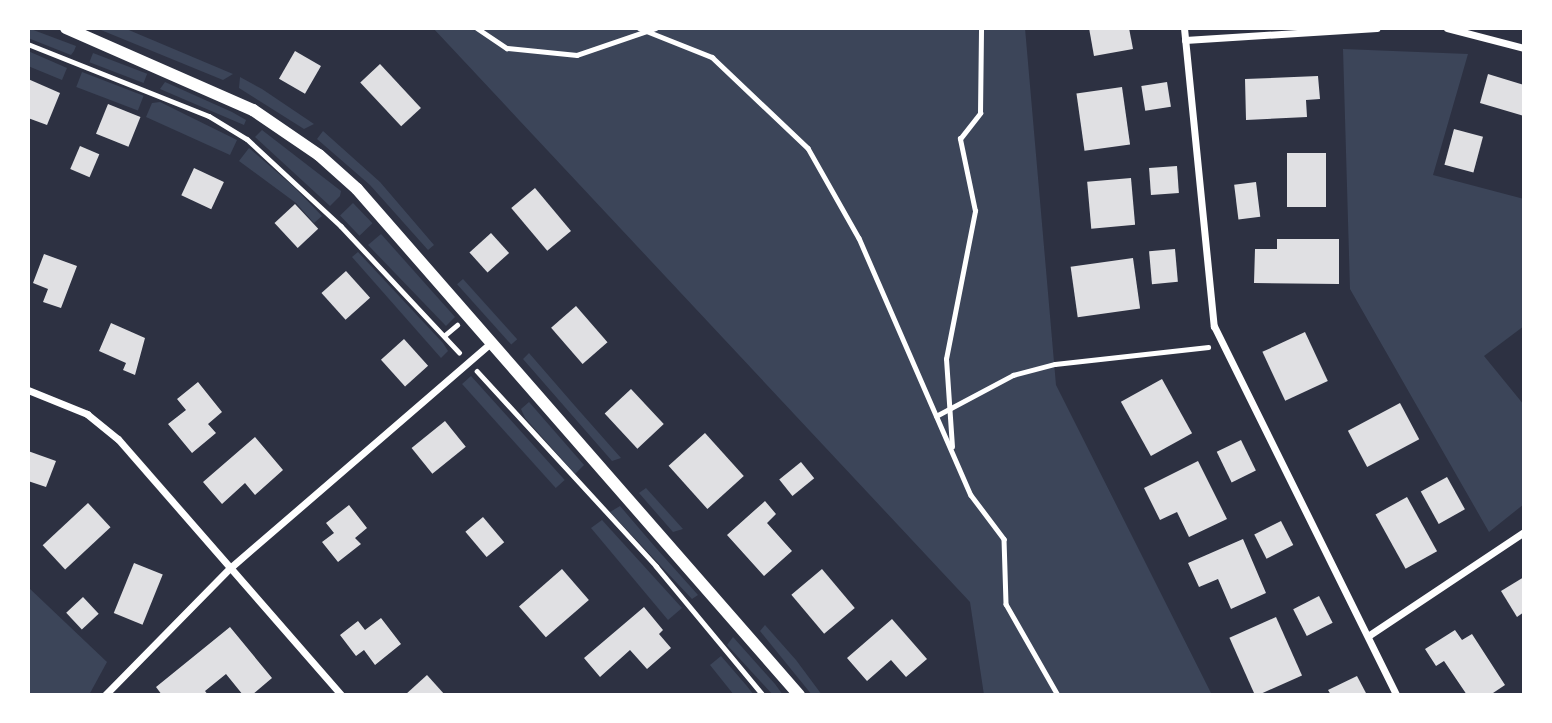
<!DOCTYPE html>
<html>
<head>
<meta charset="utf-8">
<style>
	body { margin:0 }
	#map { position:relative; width:1552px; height:723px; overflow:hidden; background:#2d3142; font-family:"Public Sans",sans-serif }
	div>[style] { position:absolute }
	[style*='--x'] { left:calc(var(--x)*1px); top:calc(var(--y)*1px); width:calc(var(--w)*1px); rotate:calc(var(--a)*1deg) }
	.green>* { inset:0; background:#3c4559; transform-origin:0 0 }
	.building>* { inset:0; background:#e0e0e3; transform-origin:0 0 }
	.path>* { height:4.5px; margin:-2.25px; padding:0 2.25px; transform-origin:2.25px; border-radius:2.25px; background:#fff }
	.minor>* { height:7px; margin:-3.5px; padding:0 3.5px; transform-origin:3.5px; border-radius:3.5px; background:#fff }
	.tertiary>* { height:12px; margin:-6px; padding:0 6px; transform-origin:6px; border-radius:6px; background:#fff }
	span { translate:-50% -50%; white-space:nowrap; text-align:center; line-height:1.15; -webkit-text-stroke:7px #fff; paint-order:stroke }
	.frame { position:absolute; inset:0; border:30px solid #fff; pointer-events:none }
</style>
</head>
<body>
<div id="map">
	<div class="green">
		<div style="clip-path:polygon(28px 28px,76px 46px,74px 51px,71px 55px,28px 38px)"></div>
		<div style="clip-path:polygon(96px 28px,124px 28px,233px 74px,223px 80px)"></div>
		<div style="clip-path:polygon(433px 28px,1025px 28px,1056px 385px,1212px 695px,984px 695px,970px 602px)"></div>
		<div style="clip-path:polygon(1343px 49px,1468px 54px,1433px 175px,1524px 199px,1524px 326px,1484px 356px,1524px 405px,1524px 504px,1489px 532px,1350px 289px)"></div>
		<div style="clip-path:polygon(28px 51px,67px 68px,62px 80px,28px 66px)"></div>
		<div style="left:93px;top:53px;width:58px;height:10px;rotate:21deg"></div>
		<div style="left:82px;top:72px;width:66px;height:16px;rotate:21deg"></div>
		<div style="clip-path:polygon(240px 77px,262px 89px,314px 124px,304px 129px,239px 88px)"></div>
		<div style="clip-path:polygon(165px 82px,232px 112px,246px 120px,244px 125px,160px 89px)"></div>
		<div style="clip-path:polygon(160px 102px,237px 140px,230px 155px,146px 117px,152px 103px)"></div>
		<div style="clip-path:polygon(262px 130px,341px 191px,340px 196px,330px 206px,255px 137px)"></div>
		<div style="clip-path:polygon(323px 131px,380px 182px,434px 245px,428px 250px,370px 185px,317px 139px)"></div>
		<div style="clip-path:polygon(249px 148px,294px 187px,322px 216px,314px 223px,296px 203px,239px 161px)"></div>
		<div style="left:353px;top:203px;width:28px;height:18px;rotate:46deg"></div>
		<div style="clip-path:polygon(381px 234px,455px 317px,446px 326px,368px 245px)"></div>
		<div style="clip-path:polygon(358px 252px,443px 343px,448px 351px,441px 358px,352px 257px)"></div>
		<div style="left:463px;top:279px;width:81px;height:8px;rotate:48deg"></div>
		<div style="clip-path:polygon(529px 353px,575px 406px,621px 458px,612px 461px,523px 359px)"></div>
		<div style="left:471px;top:376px;width:140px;height:12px;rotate:48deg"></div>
		<div style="clip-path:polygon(529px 402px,584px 465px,575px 474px,525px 418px,521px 409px)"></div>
		<div style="clip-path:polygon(646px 488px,683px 529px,673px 532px,639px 493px)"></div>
		<div style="clip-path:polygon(620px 506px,656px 548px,698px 595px,692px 599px,610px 512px)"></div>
		<div style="clip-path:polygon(602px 520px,682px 608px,668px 620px,591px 528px)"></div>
		<div style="clip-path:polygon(28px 587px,107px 662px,89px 695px,28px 695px)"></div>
		<div style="clip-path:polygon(765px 625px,796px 660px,822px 695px,812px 695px,760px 631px)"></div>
		<div style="clip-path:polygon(733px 637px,775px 684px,783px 695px,773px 695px,727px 645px)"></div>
		<div style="clip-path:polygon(721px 656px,746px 685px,754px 695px,734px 695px,710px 665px)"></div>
	</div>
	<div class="building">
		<div style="clip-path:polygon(1089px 28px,1129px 28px,1133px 49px,1094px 56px)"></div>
		<div style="left:295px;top:51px;width:30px;height:32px;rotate:30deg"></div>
		<div style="left:380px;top:64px;width:60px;height:27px;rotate:47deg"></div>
		<div style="clip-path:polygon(1488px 74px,1524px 85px,1524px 116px,1480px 103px)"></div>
		<div style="clip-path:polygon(1318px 76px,1320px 99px,1306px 100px,1307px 117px,1246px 120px,1245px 79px)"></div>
		<div style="clip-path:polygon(28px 79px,60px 93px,47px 125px,28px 118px)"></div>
		<div style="left:1167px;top:82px;width:25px;height:26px;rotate:81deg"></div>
		<div style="left:1122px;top:87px;width:58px;height:46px;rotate:82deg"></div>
		<div style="left:108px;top:104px;width:35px;height:32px;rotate:22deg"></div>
		<div style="left:1454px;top:129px;width:30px;height:37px;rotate:15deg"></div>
		<div style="left:80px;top:146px;width:21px;height:25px;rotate:23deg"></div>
		<div style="left:1287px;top:153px;width:39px;height:54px"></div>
		<div style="left:1177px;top:166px;width:27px;height:28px;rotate:86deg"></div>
		<div style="left:194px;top:168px;width:33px;height:30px;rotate:25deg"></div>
		<div style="left:1131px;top:178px;width:47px;height:44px;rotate:85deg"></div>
		<div style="left:1256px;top:182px;width:35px;height:22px;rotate:83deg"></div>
		<div style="left:535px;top:188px;width:56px;height:31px;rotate:50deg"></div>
		<div style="left:295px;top:204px;width:34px;height:28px;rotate:47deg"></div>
		<div style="left:491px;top:233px;width:27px;height:29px;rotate:48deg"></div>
		<div style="clip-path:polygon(1277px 239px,1339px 239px,1339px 284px,1254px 283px,1255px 249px,1277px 249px)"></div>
		<div style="left:1175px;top:249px;width:33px;height:26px;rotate:85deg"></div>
		<div style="clip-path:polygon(44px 254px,77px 266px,61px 308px,43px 302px,48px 289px,33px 283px)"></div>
		<div style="left:1133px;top:258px;width:51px;height:63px;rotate:82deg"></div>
		<div style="left:346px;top:271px;width:36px;height:33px;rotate:48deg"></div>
		<div style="left:576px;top:306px;width:48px;height:33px;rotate:49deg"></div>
		<div style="clip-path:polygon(111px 323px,145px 338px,135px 375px,123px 370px,126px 363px,99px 351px)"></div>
		<div style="left:1305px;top:332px;width:54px;height:47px;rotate:65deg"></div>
		<div style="left:404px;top:339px;width:36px;height:31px;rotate:48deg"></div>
		<div style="left:1162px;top:379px;width:62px;height:47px;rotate:61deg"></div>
		<div style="clip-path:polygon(198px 382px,222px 412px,208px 424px,216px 433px,192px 453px,168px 424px,186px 410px,177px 399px)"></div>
		<div style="left:631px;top:389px;width:48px;height:36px;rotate:47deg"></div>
		<div style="left:1400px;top:403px;width:41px;height:59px;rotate:62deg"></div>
		<div style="left:445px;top:421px;width:33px;height:43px;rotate:51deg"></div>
		<div style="left:705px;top:433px;width:58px;height:49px;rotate:48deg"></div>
		<div style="clip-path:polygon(255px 437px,283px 470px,255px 495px,245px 483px,222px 504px,203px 482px)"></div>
		<div style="left:1241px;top:440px;width:34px;height:27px;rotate:64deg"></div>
		<div style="clip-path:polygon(28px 451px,56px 461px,46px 487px,28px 481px)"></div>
		<div style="clip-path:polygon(1198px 461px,1227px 519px,1189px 537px,1177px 512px,1160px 520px,1144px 488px)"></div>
		<div style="left:801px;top:462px;width:21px;height:28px;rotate:51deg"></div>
		<div style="left:1447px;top:477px;width:37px;height:30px;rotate:61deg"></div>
		<div style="left:1407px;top:497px;width:62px;height:36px;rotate:61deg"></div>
		<div style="clip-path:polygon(765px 501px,776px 514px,767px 523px,792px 551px,764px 576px,727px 535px)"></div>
		<div style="left:88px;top:503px;width:33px;height:62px;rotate:47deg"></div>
		<div style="clip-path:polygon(349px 505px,367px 528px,355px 538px,361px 544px,338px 562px,322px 542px,334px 533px,326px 523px)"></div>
		<div style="left:483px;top:517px;width:33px;height:23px;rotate:50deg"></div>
		<div style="left:1281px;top:521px;width:27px;height:30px;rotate:63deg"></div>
		<div style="clip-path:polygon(1243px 539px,1266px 593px,1231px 609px,1218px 579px,1199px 587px,1188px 563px)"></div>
		<div style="left:134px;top:563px;width:31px;height:54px;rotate:22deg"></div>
		<div style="left:562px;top:569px;width:41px;height:57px;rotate:49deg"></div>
		<div style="left:822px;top:569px;width:51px;height:40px;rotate:50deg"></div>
		<div style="clip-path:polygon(1524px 577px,1524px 612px,1517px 617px,1501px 591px)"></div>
		<div style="left:1319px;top:596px;width:30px;height:29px;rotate:63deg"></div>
		<div style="left:83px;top:597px;width:23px;height:23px;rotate:47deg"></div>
		<div style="clip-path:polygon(644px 607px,663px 630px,659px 634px,671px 648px,647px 669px,630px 650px,600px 677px,584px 658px)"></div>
		<div style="left:1276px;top:617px;width:64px;height:51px;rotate:66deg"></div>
		<div style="clip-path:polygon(381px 618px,401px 644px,375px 665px,364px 650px,356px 656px,340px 635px,358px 621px,365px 630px)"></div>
		<div style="clip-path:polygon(892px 619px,927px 659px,906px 677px,891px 660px,867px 681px,847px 658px)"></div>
		<div style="clip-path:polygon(230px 627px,272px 678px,252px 695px,243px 695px,226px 674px,205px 691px,208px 695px,162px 695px,156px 687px)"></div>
		<div style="clip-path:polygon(1455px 630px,1462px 640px,1472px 634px,1505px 685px,1490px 695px,1467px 695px,1444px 661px,1436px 666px,1425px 649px)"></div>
		<div style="clip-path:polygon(427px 675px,445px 695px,405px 695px)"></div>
		<div style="clip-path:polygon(1357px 676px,1367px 695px,1331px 695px,1328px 690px)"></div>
	</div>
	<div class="path">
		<div style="--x:477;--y:28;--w:36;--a:34"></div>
		<div style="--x:507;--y:48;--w:70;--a:5.7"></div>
		<div style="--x:577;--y:55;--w:83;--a:-18.9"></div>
		<div style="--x:639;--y:28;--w:79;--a:21.7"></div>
		<div style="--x:712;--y:57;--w:132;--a:43.5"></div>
		<div style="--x:808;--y:148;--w:103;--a:60.5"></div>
		<div style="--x:859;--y:238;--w:280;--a:66.5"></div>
		<div style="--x:971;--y:495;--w:55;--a:53.1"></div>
		<div style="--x:1004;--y:539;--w:65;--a:88.2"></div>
		<div style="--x:1006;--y:604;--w:105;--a:60.3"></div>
		<div style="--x:28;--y:44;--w:195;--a:21.7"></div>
		<div style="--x:209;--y:116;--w:44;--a:31.2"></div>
		<div style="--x:247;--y:139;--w:128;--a:42.8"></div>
		<div style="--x:341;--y:226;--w:173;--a:46.9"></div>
		<div style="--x:444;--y:336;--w:17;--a:-40"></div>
		<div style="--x:477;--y:371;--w:265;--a:47.4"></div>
		<div style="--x:656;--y:566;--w:168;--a:50.3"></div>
		<div style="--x:936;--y:416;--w:87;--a:-28"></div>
		<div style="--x:1013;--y:375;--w:43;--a:-14.7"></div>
		<div style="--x:1055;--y:364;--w:154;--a:-6.3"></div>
		<div style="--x:952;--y:447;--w:88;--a:-93.9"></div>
		<div style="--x:946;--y:359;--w:151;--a:-78.9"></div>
		<div style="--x:975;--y:211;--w:74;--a:-101.8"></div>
		<div style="--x:960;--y:139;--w:33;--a:-52"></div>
		<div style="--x:980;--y:113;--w:85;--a:-89.3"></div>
	</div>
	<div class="minor">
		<div style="--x:1184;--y:28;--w:300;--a:84.3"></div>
		<div style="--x:1214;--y:326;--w:411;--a:63.7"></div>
		<div style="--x:1447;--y:28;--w:80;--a:14.6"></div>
		<div style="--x:1185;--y:40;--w:192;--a:-3.6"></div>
		<div style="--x:28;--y:390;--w:64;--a:22.1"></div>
		<div style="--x:87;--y:414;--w:40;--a:39"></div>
		<div style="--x:118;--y:439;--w:340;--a:48.9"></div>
		<div style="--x:1368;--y:636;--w:187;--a:-33.7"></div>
		<div style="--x:105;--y:695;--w:178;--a:-45.5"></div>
		<div style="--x:230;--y:568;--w:346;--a:-40.8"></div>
	</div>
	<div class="tertiary">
		<div style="--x:66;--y:28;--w:204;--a:23.7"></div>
		<div style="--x:253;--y:110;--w:80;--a:34.3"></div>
		<div style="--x:319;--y:155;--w:51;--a:41.8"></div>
		<div style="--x:357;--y:189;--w:672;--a:48.86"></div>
	</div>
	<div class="frame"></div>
</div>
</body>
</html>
